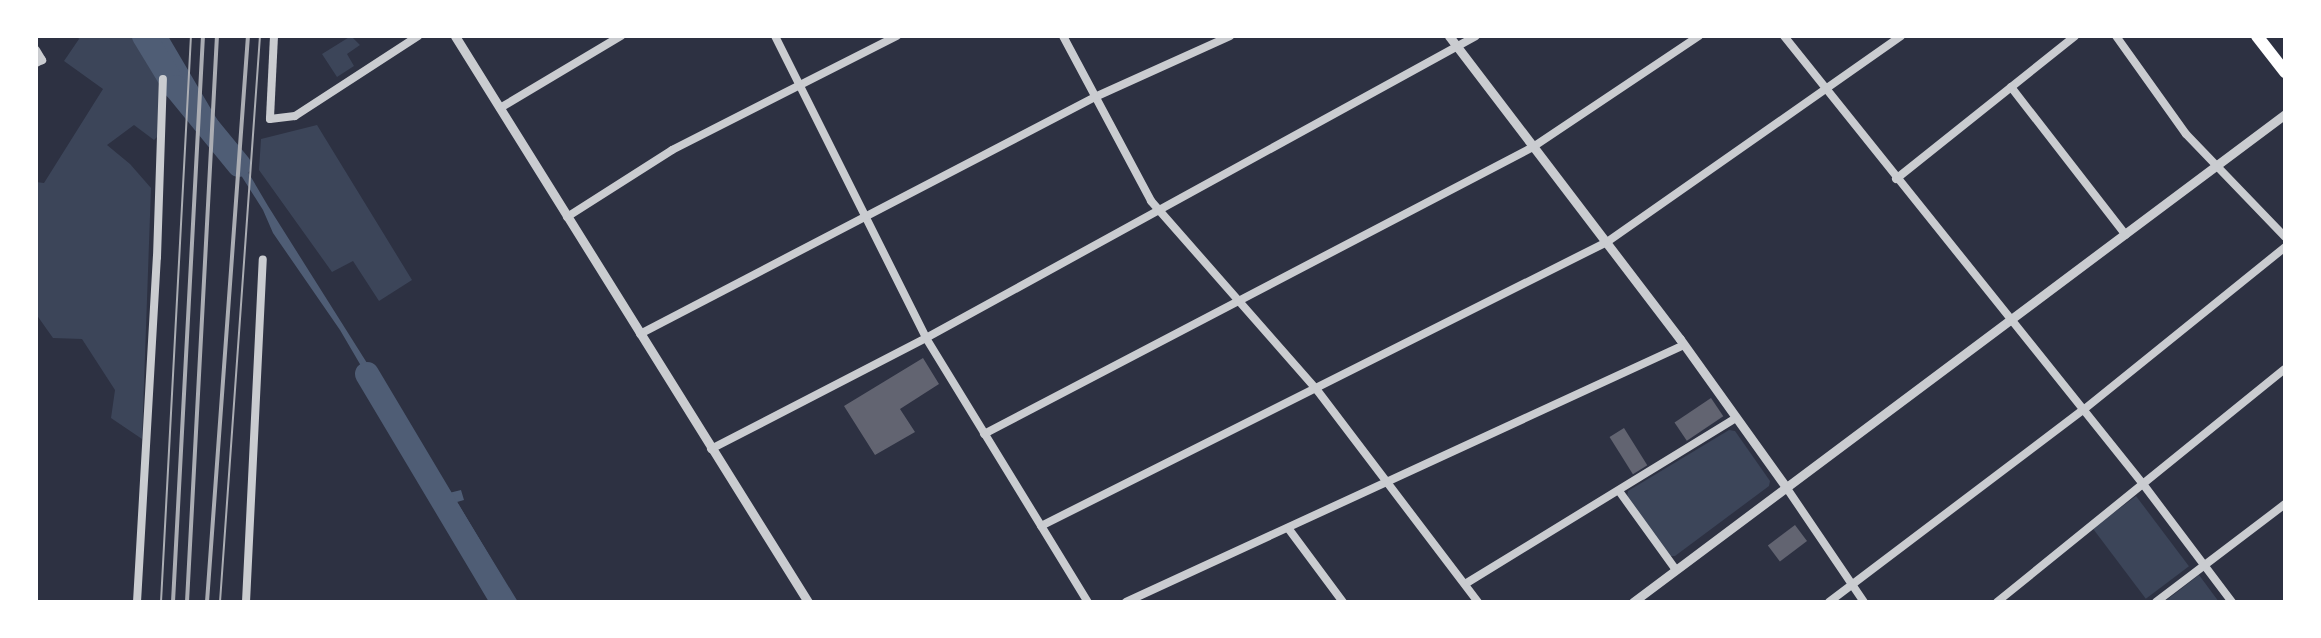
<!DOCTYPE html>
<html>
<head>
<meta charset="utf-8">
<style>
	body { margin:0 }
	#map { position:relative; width:2321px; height:638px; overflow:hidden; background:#2d3142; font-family:Literata,serif }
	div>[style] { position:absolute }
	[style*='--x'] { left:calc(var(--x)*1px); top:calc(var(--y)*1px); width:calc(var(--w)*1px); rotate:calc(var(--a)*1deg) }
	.green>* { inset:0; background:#3c4559; transform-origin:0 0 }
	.water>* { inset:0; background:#4f5d75 }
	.river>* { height:24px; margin:-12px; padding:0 12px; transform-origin:12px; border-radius:12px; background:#4f5d75 }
	.building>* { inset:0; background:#626471; transform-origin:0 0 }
	.minor>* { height:8px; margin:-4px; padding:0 4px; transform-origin:4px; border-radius:4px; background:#caccd0 }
	.tertiary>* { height:9px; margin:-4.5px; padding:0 4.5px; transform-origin:4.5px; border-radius:4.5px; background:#caccd0 }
	.primary>* { height:12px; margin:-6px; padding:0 6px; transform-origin:6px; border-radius:6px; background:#fff }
	.tram>* { height:2px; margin:-1px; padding:0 1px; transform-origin:1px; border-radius:1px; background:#abadb3 }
	.rail>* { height:4px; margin:-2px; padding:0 2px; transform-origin:2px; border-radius:2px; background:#abadb3 }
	span { translate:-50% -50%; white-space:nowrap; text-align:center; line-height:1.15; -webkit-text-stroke:7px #fff; paint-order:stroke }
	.frame { position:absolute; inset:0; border:38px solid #fff; pointer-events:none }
</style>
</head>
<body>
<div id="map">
	<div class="green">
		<div style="clip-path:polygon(77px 36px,136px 36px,168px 87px,159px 135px,154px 140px,134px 125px,107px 145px,130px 164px,151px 188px,142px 439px,111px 418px,115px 390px,82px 339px,53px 338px,36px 314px,36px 182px,44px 183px,103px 89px,64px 61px,79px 39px)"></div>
		<div style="clip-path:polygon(351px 36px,360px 45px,347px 54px,354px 66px,337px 77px,322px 54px)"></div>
		<div style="clip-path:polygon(317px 125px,412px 280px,379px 301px,353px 261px,332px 272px,259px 170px,261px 139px)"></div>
		<div style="clip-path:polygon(1729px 430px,1735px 431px,1770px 481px,1769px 486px,1675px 556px,1670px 556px,1627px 498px,1628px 491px)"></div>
		<div style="left:2136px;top:496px;width:88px;height:54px;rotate:53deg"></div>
		<div style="clip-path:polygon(2199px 575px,2219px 602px,2164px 602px)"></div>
	</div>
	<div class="water">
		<div style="clip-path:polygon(153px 36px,168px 36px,268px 206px,449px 493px,461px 490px,464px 500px,457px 502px,518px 602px,511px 602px,498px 584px,385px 400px,381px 400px,340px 330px,273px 233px,263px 210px)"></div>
	</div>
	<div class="river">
		<div style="--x:144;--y:36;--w:60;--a:58.7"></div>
		<div style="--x:175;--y:87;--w:101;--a:50.6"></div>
		<div style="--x:367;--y:374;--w:265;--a:59.2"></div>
	</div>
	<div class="building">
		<div style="clip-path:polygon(923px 358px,939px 384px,900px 409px,915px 432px,875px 455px,844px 406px)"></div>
		<div style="left:1711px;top:398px;width:22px;height:44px;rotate:56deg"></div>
		<div style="left:1624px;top:428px;width:44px;height:17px;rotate:58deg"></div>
		<div style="left:1795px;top:525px;width:20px;height:34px;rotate:53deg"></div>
	</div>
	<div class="minor">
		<div style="--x:274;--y:36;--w:83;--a:92.8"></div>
		<div style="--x:270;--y:119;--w:25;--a:-7"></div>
		<div style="--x:295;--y:116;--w:147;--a:-33"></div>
		<div style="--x:775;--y:36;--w:338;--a:63.4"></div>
		<div style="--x:926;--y:338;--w:310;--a:58.5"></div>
		<div style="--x:1063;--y:36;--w:187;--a:61.9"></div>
		<div style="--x:1151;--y:201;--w:252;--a:48.7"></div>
		<div style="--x:1317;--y:390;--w:266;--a:52.8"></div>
		<div style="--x:1784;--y:36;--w:574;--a:51.29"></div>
		<div style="--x:2143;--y:484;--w:148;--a:53"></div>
		<div style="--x:2116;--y:36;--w:120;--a:54.5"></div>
		<div style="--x:2186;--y:134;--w:143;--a:46.1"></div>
		<div style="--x:36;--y:50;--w:12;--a:59"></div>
		<div style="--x:42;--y:60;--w:7;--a:153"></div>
		<div style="--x:2011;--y:87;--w:187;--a:52.2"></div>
		<div style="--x:500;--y:108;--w:141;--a:-30.8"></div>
		<div style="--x:1896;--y:179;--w:229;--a:-38.6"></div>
		<div style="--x:567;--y:217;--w:125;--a:-32.5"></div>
		<div style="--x:672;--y:150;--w:252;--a:-26.9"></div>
		<div style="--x:640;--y:334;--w:513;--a:-27.51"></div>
		<div style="--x:1095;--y:97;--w:148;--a:-24.3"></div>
		<div style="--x:984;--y:434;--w:619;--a:-27.6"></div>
		<div style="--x:1533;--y:147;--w:200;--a:-33.8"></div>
		<div style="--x:711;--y:449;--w:242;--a:-27.3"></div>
		<div style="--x:926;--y:338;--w:627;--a:-28.77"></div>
		<div style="--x:1786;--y:487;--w:139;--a:55.9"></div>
		<div style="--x:1619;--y:491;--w:97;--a:54.2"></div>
		<div style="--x:1041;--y:526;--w:633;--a:-26.65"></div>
		<div style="--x:1607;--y:242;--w:359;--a:-35"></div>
		<div style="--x:1288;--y:528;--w:92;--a:53.4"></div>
		<div style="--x:1465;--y:584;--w:318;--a:-31.5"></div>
		<div style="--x:137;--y:602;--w:346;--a:-86.7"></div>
		<div style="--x:157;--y:257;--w:178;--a:-88.1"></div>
		<div style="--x:246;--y:602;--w:343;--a:-87.2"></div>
		<div style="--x:1126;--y:602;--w:614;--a:-24.73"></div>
		<div style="--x:1829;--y:602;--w:317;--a:-37.1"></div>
		<div style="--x:2082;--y:411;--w:261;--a:-38.9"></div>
		<div style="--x:1997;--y:602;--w:370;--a:-39"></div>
		<div style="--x:2156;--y:602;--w:162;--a:-37.2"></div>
	</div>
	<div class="tertiary">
		<div style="--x:455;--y:36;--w:667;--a:58.05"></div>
		<div style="--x:1449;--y:36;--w:381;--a:52.7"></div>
		<div style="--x:1680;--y:339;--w:182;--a:54.4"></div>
		<div style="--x:1633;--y:602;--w:814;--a:-36.81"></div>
	</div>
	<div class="primary">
		<div style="--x:2257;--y:36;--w:46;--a:52.1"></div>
	</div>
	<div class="tram">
		<div style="--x:161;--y:602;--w:567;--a:-86.97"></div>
		<div style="--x:220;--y:602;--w:567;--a:-85.96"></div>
	</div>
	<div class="rail">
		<div style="--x:173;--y:602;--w:567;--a:-86.97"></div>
		<div style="--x:187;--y:602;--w:567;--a:-86.97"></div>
		<div style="--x:207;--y:602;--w:567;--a:-85.86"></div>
	</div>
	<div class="frame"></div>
</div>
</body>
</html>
